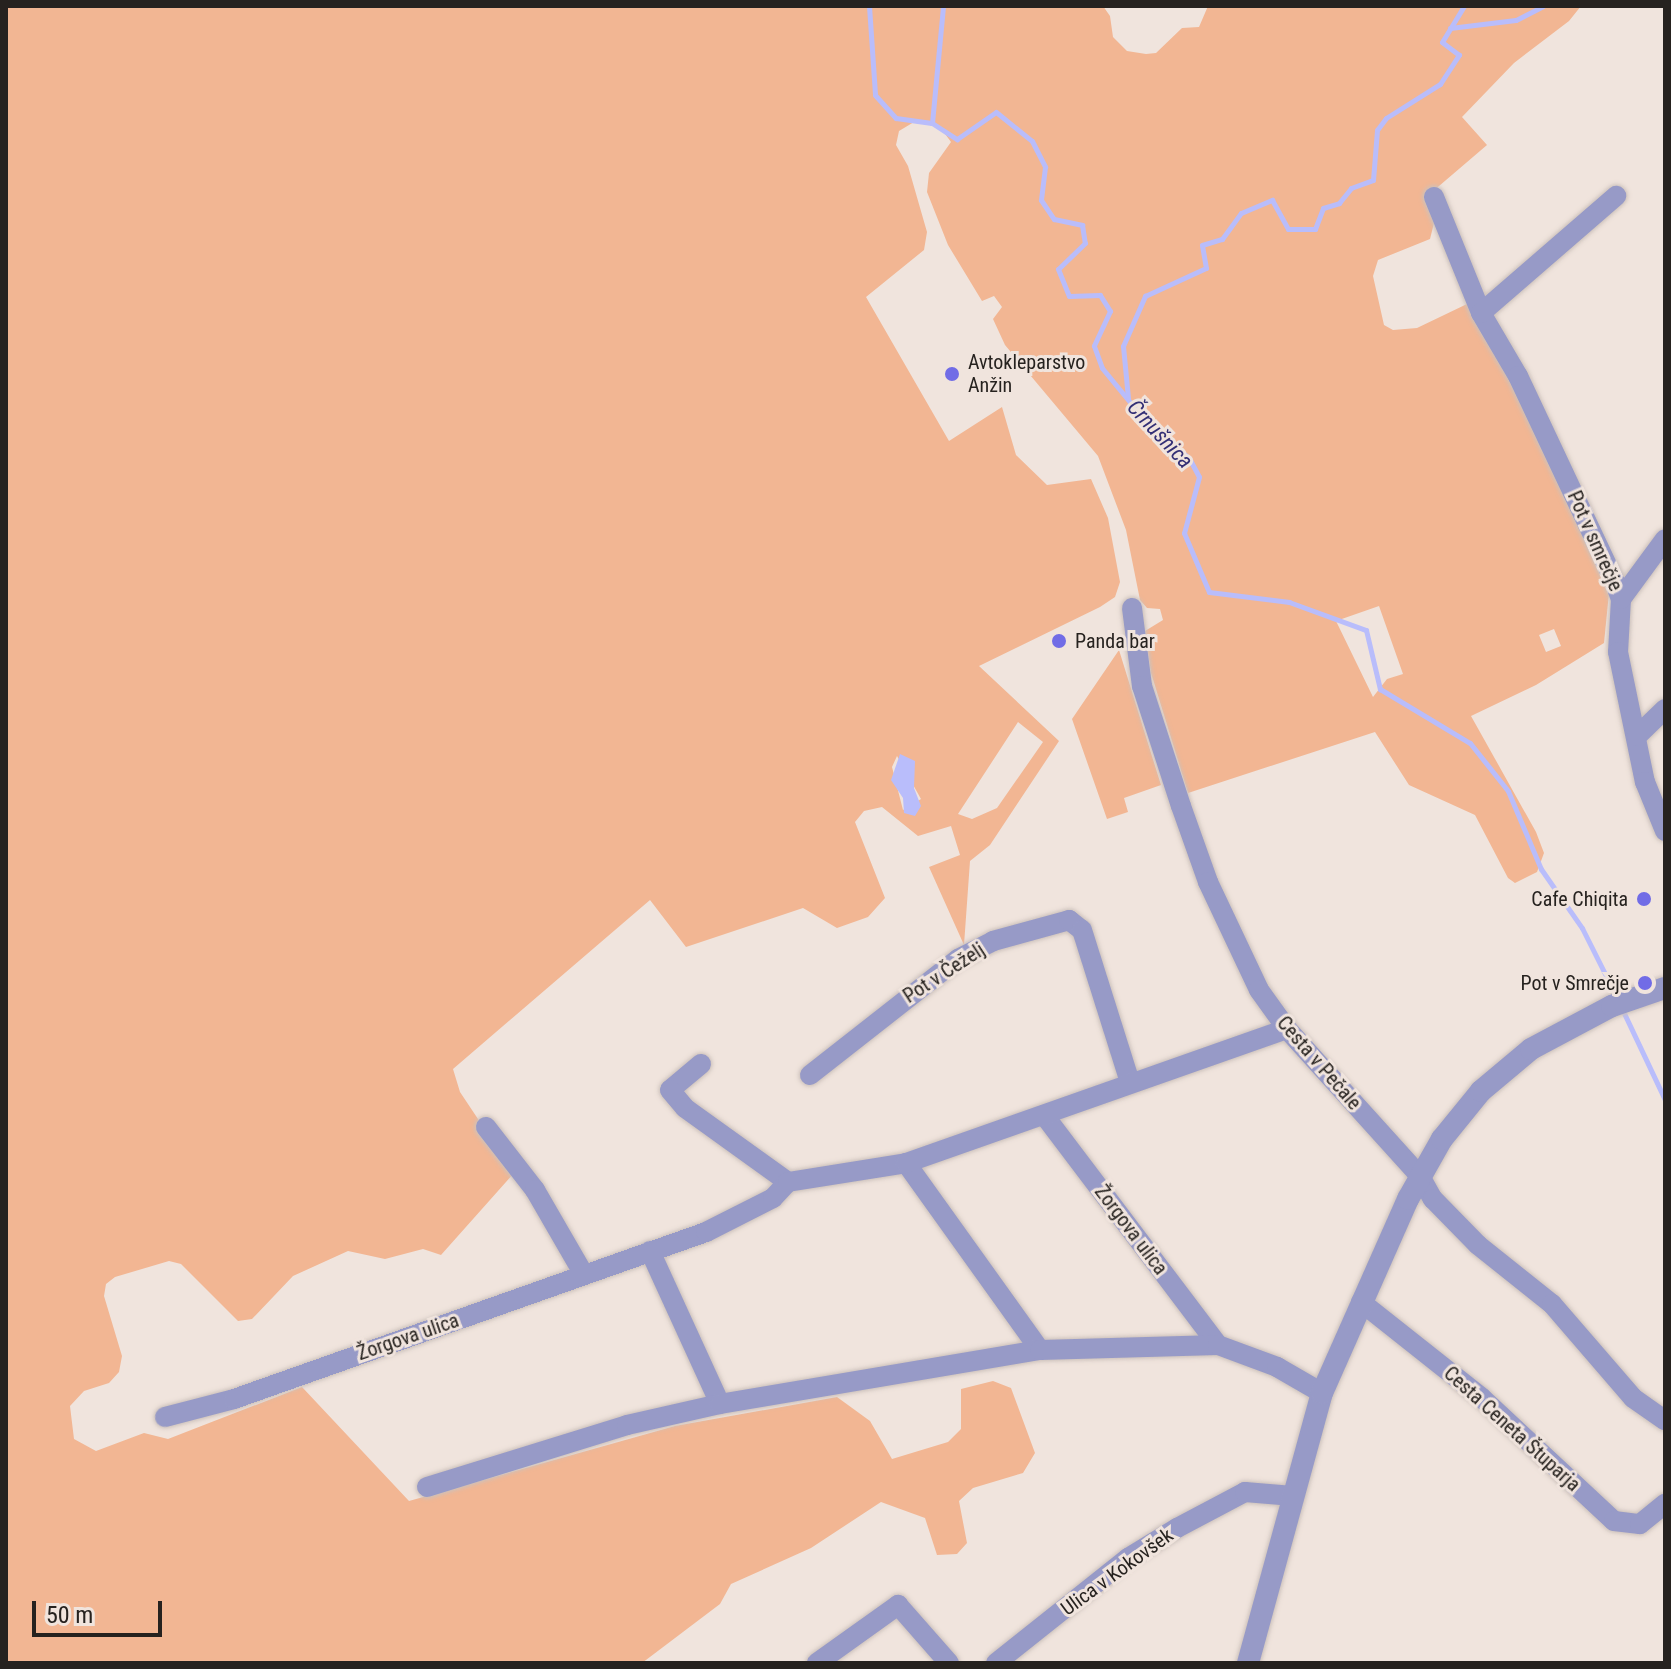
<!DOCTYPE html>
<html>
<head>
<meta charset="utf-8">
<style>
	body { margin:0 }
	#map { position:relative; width:1671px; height:1669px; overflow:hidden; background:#f0e4dd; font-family:"Roboto Condensed",sans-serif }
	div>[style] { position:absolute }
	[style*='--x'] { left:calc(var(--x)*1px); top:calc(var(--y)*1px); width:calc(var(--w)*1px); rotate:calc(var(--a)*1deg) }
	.green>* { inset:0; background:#f2b693 }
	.water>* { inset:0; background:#b9bdfb }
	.stream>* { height:5px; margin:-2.5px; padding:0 2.5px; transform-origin:2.5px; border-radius:2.5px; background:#b9bdfb }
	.roads { filter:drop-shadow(0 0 2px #ccc1bb) drop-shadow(0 0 2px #ccc1bb) }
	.minor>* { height:20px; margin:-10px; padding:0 10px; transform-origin:10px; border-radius:10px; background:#979ac7 }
	.tertiary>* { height:22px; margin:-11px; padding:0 11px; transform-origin:11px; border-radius:11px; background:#979ac7 }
	.dots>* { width:22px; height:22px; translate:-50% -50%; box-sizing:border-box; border:4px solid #f0e4dd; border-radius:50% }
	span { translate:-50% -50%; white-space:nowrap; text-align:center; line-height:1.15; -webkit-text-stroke:6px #f0e4dd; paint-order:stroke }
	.poi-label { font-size:20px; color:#26221f }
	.left { translate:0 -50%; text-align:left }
	.right { translate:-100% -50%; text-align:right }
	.street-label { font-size:20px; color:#26221f }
	.water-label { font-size:22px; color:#332f75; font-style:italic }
	.frame { position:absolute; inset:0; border:8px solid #26221f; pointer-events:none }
	.scale { position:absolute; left:32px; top:1601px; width:130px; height:36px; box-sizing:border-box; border:4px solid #26221f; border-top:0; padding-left:10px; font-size:24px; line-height:28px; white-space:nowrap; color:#26221f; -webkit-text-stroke:6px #f0e4dd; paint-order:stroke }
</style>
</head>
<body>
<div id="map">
	<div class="green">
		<div style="clip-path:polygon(evenodd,6px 6px,1103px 6px,1110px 16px,1113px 37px,1127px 51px,1146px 54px,1156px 53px,1182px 28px,1199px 27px,1208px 6px,1581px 6px,1569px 21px,1514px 63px,1462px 117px,1487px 145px,1425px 198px,1434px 223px,1430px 239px,1378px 260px,1373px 276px,1384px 325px,1393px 330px,1417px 328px,1467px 304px,1510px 377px,1609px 593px,1604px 643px,1536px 685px,1471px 716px,1536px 832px,1544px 853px,1537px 872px,1515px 883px,1508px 878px,1475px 815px,1409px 785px,1375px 732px,1188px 793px,1151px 673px,1145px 631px,1163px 620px,1160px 609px,1147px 608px,1140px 600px,1126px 530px,1098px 456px,1005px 345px,993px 319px,1002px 307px,994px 296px,982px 301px,948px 245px,927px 192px,929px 173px,951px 142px,940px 127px,914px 122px,899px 131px,896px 145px,908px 166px,927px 232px,924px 250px,866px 297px,949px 441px,1002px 407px,1016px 455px,1047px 485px,1091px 479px,1108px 518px,1120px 582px,1115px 597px,1100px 607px,979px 666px,1059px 741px,990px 845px,970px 861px,964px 945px,929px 867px,960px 855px,951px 826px,918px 836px,882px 807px,864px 811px,855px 822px,885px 898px,868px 917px,837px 928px,803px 908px,686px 947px,650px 900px,453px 1069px,460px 1092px,514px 1173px,441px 1255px,423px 1249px,385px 1259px,348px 1251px,293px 1276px,252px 1319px,238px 1321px,181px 1264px,169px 1261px,115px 1277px,106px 1284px,104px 1296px,122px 1356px,119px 1372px,109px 1383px,84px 1391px,70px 1406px,74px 1439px,96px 1451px,144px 1433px,168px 1439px,302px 1387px,409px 1501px,675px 1426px,837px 1397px,870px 1421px,892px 1459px,948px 1442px,961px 1429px,961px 1389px,993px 1381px,1011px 1388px,1035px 1453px,1023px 1473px,973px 1488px,959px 1501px,967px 1543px,957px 1554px,937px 1555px,925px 1518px,881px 1502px,811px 1548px,731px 1584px,720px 1604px,642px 1663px,6px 1663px,6px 6px,1379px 606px,1403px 674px,1387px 679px,1373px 697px,1336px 621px,1379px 606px,6px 6px,1554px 629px,1561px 646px,1546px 652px,1539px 635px,1554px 629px,6px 6px,1018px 722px,1043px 742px,997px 808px,972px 819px,958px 814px,1018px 722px,6px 6px,897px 756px,921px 799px,903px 810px,892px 767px,897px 756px)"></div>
		<div style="clip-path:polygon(1119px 650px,1161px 785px,1124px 798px,1128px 812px,1107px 819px,1072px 719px)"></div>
	</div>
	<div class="water">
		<div style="clip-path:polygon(900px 754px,915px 761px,914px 788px,921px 806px,915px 816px,904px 813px,903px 798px,891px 780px)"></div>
	</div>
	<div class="stream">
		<div style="--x:869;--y:6;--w:89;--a:86.1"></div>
		<div style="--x:875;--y:95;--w:31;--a:48"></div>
		<div style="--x:896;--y:118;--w:36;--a:8"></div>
		<div style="--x:932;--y:123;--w:30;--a:33"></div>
		<div style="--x:957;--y:139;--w:47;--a:-34.7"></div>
		<div style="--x:996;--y:112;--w:46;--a:38.9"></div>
		<div style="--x:1032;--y:141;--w:29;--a:63"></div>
		<div style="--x:1045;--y:167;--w:33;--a:97"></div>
		<div style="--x:1041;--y:200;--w:23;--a:56"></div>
		<div style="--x:1054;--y:219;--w:29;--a:12"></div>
		<div style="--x:1082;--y:225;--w:18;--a:81"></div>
		<div style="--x:1085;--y:243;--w:37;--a:136"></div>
		<div style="--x:1058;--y:269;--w:29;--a:68"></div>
		<div style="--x:1069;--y:296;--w:31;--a:-2"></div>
		<div style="--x:1100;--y:295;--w:19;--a:58"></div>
		<div style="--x:1110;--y:311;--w:38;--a:115"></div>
		<div style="--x:1094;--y:346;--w:23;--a:70"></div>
		<div style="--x:1102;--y:368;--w:72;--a:50.6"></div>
		<div style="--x:1148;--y:424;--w:53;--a:39.7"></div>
		<div style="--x:1189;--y:458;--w:21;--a:62"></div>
		<div style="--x:1199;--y:477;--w:58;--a:105"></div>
		<div style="--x:1184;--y:533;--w:64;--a:67"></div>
		<div style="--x:1209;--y:592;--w:81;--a:7.1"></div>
		<div style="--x:1289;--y:602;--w:82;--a:20"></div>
		<div style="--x:1366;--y:630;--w:61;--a:76.7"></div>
		<div style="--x:1380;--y:689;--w:105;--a:31"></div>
		<div style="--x:1470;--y:743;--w:61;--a:51.6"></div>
		<div style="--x:1508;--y:791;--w:85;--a:67.1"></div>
		<div style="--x:1541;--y:869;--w:72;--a:55.2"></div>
		<div style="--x:1582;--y:928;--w:78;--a:63.4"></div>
		<div style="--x:1450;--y:28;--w:66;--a:-6.9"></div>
		<div style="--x:1516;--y:20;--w:30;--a:-27"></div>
		<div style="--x:932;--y:123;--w:118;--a:-84.6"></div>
		<div style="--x:1128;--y:398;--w:52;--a:-95.5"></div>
		<div style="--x:1123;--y:346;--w:55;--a:-66.3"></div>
		<div style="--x:1145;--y:296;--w:67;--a:-24.7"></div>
		<div style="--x:1206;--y:268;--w:23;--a:-100"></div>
		<div style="--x:1202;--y:245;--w:21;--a:-17"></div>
		<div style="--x:1222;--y:239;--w:32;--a:-54"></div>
		<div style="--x:1241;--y:213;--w:34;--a:-23"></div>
		<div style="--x:1272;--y:200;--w:33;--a:61"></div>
		<div style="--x:1288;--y:229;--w:27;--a:0"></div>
		<div style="--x:1315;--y:229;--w:22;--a:-69"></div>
		<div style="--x:1323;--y:208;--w:17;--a:-17"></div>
		<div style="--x:1339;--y:203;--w:19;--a:-51"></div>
		<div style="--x:1351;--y:188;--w:23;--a:-20"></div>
		<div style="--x:1373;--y:180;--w:50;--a:-85.4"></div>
		<div style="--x:1377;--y:130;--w:15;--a:-53"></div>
		<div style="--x:1386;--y:118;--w:64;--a:-32.2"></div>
		<div style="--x:1440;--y:84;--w:35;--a:-57"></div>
		<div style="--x:1459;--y:55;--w:21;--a:-143"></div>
		<div style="--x:1442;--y:42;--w:42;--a:-58.6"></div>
		<div style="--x:1623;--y:1011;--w:98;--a:64.7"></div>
	</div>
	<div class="roads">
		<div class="minor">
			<div style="--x:1434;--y:197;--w:125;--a:67.9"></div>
			<div style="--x:1481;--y:313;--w:73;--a:59.6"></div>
			<div style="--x:1518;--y:376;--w:225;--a:64.8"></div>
			<div style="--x:1614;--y:580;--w:20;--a:70"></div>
			<div style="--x:1621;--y:599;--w:53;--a:93.2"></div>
			<div style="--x:1618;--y:652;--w:133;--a:78.3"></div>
			<div style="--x:1645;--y:782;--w:53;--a:67.8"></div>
			<div style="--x:1481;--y:313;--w:179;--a:-40.9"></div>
			<div style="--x:1621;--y:599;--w:74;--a:-53.7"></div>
			<div style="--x:1132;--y:608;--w:79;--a:82.7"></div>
			<div style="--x:1142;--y:686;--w:126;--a:72"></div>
			<div style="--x:1181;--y:806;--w:81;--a:70.4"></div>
			<div style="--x:1208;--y:882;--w:119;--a:64.7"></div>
			<div style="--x:1259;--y:990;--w:48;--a:54.3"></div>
			<div style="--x:1287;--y:1029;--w:198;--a:47.9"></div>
			<div style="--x:1420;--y:1176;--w:26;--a:61"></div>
			<div style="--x:1433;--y:1199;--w:64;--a:45.6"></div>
			<div style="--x:1478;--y:1245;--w:95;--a:38.6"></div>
			<div style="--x:1552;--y:1304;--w:124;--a:49.2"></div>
			<div style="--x:1633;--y:1398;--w:39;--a:35"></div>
			<div style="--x:1637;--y:736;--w:39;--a:-44"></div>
			<div style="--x:701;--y:1064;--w:40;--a:140"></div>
			<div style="--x:670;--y:1090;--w:23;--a:50"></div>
			<div style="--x:685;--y:1108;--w:127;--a:35.7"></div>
			<div style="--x:810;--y:1075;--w:188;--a:-38.1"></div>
			<div style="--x:958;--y:959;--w:39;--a:-27"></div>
			<div style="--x:993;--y:941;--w:79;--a:-15.4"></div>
			<div style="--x:1069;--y:920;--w:16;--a:38"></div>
			<div style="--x:1082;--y:930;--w:159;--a:72.5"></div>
			<div style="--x:1044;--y:1115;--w:288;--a:52.9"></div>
			<div style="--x:486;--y:1127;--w:80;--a:52.1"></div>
			<div style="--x:535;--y:1190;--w:98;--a:60"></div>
			<div style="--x:906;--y:1163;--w:230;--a:54.4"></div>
			<div style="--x:650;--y:1251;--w:168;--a:65.4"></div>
			<div style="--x:1361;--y:1302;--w:154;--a:38.4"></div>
			<div style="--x:1482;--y:1398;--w:180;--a:43"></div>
			<div style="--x:1614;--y:1521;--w:26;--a:7"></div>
			<div style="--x:1640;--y:1524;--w:32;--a:-39"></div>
			<div style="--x:165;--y:1417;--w:71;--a:-14.6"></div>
			<div style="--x:234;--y:1399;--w:501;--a:-19.48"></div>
			<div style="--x:706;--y:1232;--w:75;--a:-26.9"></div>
			<div style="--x:773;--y:1198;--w:22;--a:-47"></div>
			<div style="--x:788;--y:1182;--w:120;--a:-9.1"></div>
			<div style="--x:906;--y:1163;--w:404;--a:-19.4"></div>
			<div style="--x:427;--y:1487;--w:209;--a:-17.2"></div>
			<div style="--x:627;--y:1425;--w:95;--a:-12.7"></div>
			<div style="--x:720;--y:1404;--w:325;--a:-9.6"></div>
			<div style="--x:1040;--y:1350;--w:178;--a:-1.6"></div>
			<div style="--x:1218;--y:1345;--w:63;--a:20.4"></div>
			<div style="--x:1277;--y:1367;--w:52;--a:30"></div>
			<div style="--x:817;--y:1663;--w:100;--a:-35.6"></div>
			<div style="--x:898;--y:1605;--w:77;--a:48.7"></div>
			<div style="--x:996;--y:1663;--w:169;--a:-38.5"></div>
			<div style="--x:1128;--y:1558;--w:57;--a:-31.5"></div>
			<div style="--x:1177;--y:1528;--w:77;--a:-27.9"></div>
			<div style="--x:1245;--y:1492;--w:48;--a:4.8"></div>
		</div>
		<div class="tertiary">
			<div style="--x:1248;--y:1663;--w:280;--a:-74.7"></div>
			<div style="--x:1322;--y:1393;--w:212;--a:-66.1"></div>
			<div style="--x:1408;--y:1199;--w:69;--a:-60.5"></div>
			<div style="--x:1442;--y:1139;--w:62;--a:-50.9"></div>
			<div style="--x:1481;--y:1091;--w:65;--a:-40"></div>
			<div style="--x:1531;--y:1049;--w:92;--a:-28"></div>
			<div style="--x:1612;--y:1006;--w:56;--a:-18.8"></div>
		</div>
	</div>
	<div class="dots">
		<div style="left:952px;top:374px;background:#716ce6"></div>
		<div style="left:1059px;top:641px;background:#716ce6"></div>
		<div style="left:1644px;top:899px;background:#716ce6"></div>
		<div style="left:1645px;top:983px;background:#716ce6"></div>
	</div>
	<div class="poi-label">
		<span class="left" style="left:968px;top:374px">Avtokleparstvo<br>Anžin</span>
		<span class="left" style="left:1075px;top:641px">Panda bar</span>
		<span class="right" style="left:1628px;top:899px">Cafe Chiqita</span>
		<span class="right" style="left:1629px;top:983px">Pot v Smrečje</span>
	</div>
	<div class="street-label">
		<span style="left:1595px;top:541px;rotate:66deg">Pot v smrečje</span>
		<span style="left:944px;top:973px;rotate:-33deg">Pot v Čeželj</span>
		<span style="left:1319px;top:1063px;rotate:49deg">Cesta v Pečale</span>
		<span style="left:1131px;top:1230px;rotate:53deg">Žorgova ulica</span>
		<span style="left:408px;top:1337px;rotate:-19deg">Žorgova ulica</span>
		<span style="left:1512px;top:1429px;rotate:42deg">Cesta Ceneta Štuparja</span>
		<span style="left:1117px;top:1572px;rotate:-36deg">Ulica v Kokovšek</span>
	</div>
	<div class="water-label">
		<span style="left:1160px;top:434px;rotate:47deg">Črnušnica</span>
	</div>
	<div class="frame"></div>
	<div class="scale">50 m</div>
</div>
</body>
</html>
